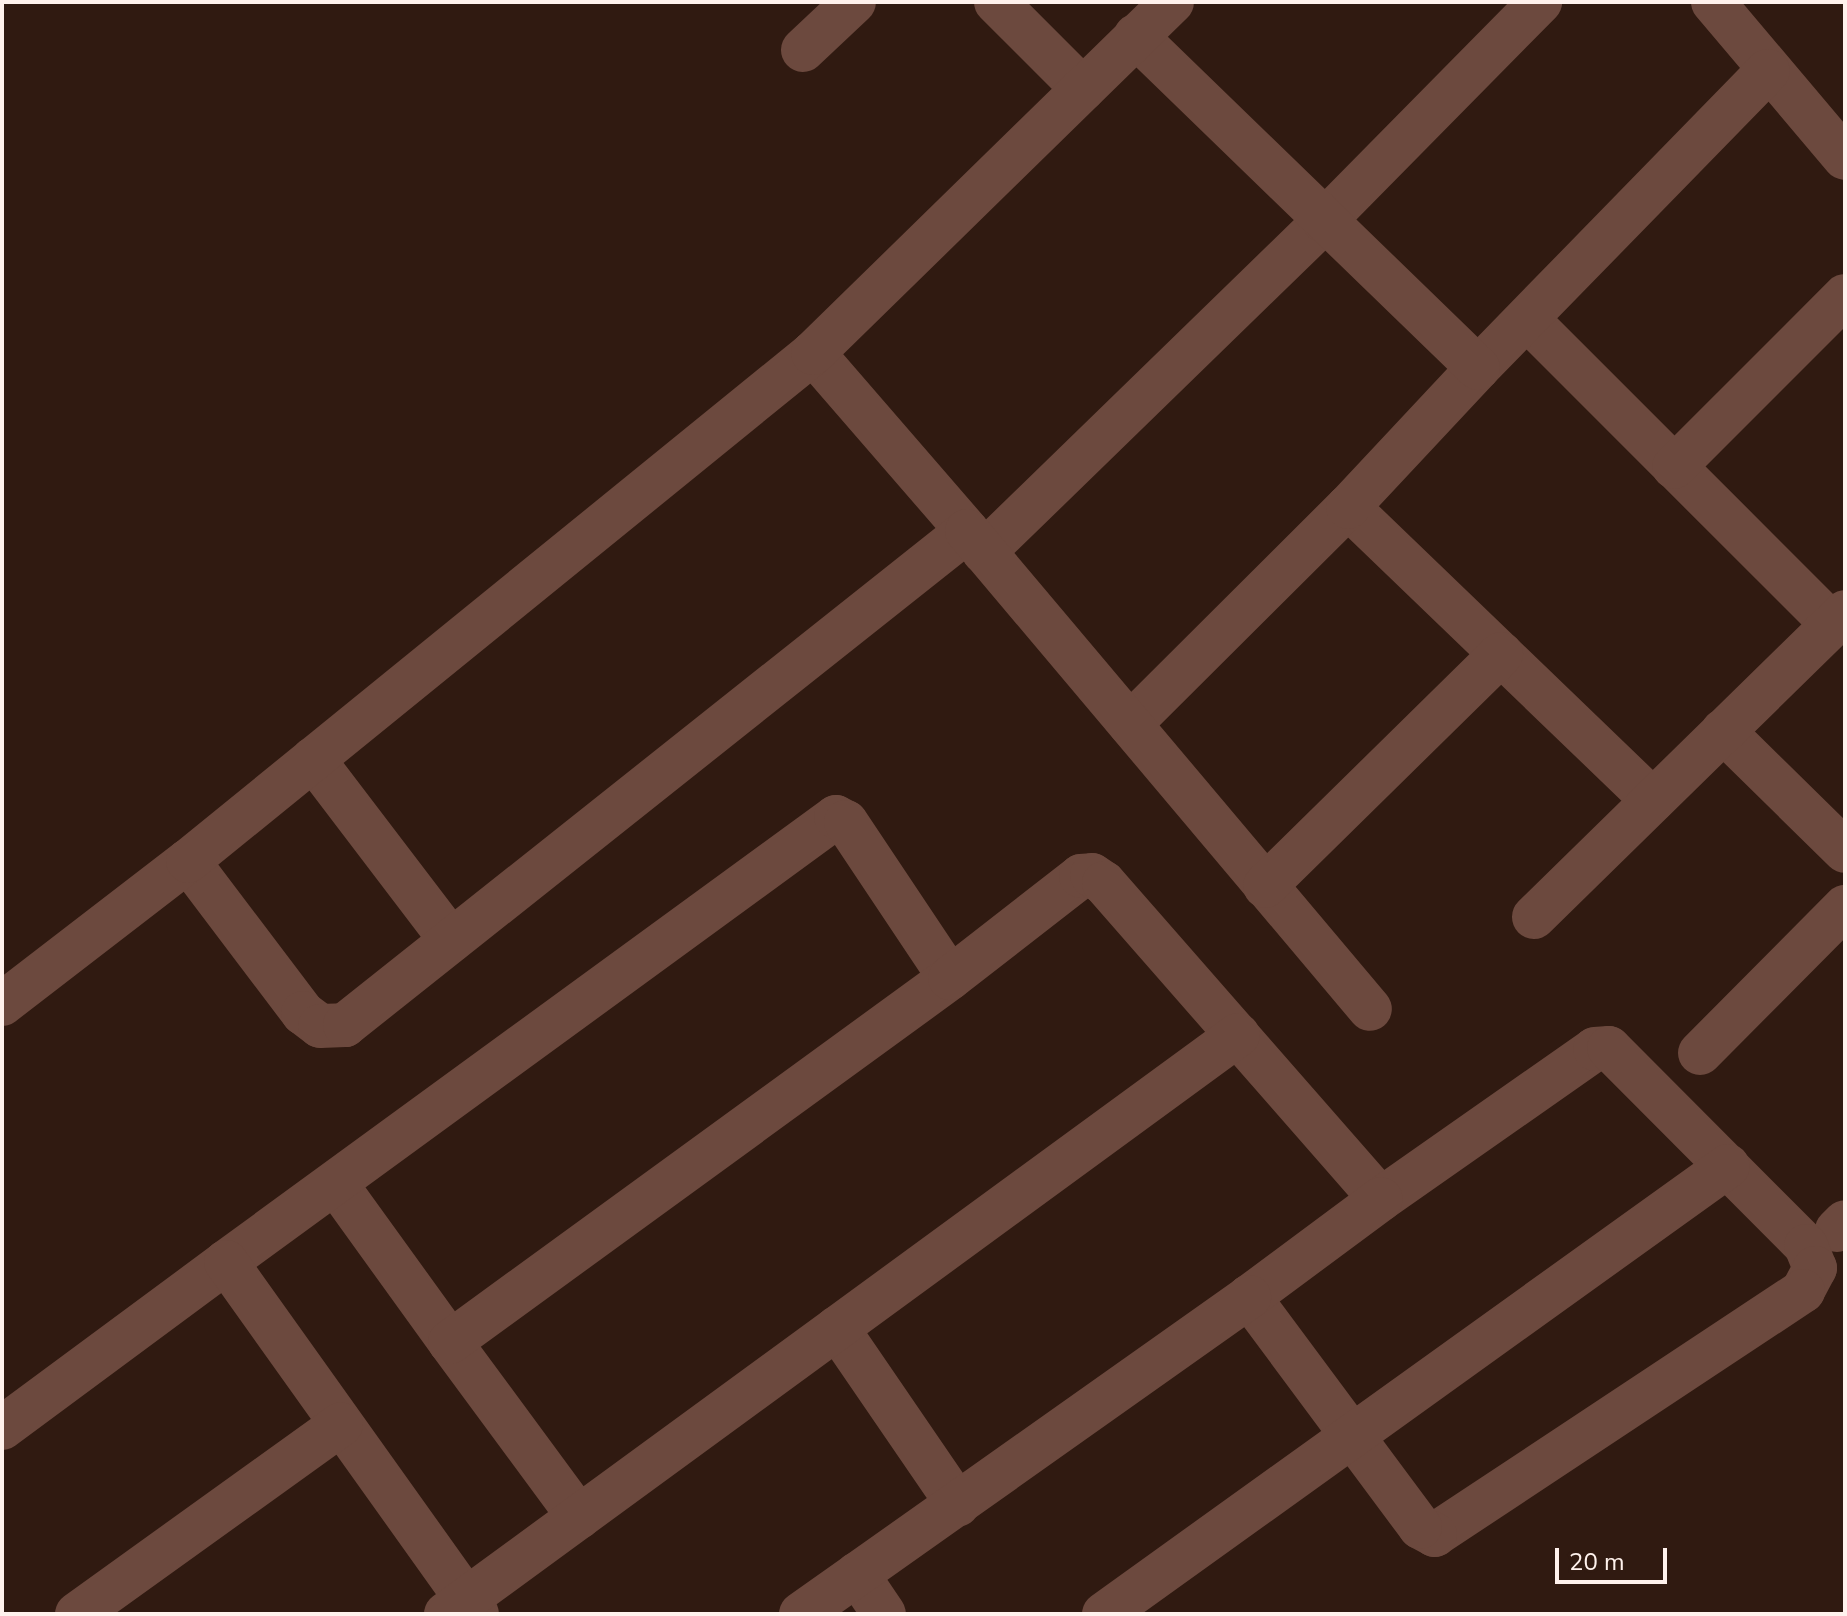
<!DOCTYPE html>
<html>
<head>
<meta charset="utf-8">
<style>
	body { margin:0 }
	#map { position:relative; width:1847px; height:1616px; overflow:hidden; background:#301a11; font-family:"Nunito Sans",sans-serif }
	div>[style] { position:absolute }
	.minor>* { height:44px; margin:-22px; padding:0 22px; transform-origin:22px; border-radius:22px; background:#6c493e }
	span { translate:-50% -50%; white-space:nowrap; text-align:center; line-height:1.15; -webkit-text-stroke:6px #301a11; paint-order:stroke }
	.frame { position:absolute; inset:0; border:4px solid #fff2ed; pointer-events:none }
	.scale { position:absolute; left:1555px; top:1548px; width:112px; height:36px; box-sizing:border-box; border:4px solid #fff2ed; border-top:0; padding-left:10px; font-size:24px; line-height:28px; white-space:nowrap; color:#fff2ed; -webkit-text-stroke:6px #301a11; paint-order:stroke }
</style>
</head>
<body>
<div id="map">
	<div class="minor">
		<i style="left:996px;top:2px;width:123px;rotate:45deg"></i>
		<i style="left:1713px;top:2px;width:204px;rotate:49.8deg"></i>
		<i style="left:803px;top:50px;width:70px;rotate:-43.3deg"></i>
		<i style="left:1527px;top:319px;width:431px;rotate:45deg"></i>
		<i style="left:813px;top:353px;width:235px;rotate:49.1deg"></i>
		<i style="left:1478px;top:368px;width:415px;rotate:-45.7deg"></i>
		<i style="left:1674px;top:467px;width:242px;rotate:-45deg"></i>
		<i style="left:1348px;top:507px;width:423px;rotate:43.9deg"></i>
		<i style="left:984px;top:552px;width:475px;rotate:-44.2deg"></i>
		<i style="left:1324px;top:221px;width:308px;rotate:-45.4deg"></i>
		<i style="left:1130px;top:724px;width:308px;rotate:-44.9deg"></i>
		<i style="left:1348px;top:507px;width:190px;rotate:-46.9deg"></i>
		<i style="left:1478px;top:368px;width:477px;rotate:-135.9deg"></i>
		<i style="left:1723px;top:731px;width:171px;rotate:44.5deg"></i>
		<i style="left:313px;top:759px;width:228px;rotate:52.7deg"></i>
		<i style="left:188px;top:861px;width:191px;rotate:52.9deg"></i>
		<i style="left:303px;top:1013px;width:21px;rotate:37deg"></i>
		<i style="left:320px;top:1026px;width:25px;rotate:-2deg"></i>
		<i style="left:345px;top:1025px;width:794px;rotate:-38.46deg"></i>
		<i style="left:967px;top:531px;width:625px;rotate:49.87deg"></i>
		<i style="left:1265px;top:886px;width:331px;rotate:-44.5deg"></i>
		<i style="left:1534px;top:917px;width:436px;rotate:-44.4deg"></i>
		<i style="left:2px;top:1004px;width:235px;rotate:-37.6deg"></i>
		<i style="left:188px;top:861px;width:805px;rotate:-39.1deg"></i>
		<i style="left:813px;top:353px;width:502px;rotate:-44.35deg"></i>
		<i style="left:1700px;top:1053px;width:206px;rotate:-45.2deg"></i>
		<i style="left:336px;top:1184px;width:195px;rotate:54.2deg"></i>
		<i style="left:1837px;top:1230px;width:11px;rotate:-45deg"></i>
		<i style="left:226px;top:1262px;width:755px;rotate:-36.11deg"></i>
		<i style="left:836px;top:817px;width:11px;rotate:27deg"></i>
		<i style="left:846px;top:822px;width:187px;rotate:56.3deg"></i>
		<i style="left:837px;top:1328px;width:214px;rotate:55.6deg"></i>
		<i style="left:2px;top:1428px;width:279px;rotate:-36.5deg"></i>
		<i style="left:226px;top:1262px;width:432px;rotate:54.5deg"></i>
		<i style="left:579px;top:1517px;width:217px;rotate:-126.4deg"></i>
		<i style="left:450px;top:1342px;width:618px;rotate:-36.05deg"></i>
		<i style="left:950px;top:978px;width:166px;rotate:-37.9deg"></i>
		<i style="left:1081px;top:876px;width:11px;rotate:-5deg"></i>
		<i style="left:1092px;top:875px;width:14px;rotate:34deg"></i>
		<i style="left:1104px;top:883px;width:420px;rotate:48.8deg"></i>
		<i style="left:1381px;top:1199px;width:261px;rotate:-35deg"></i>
		<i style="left:1595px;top:1049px;width:14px;rotate:-4deg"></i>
		<i style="left:1609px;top:1048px;width:279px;rotate:45.1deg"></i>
		<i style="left:1806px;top:1246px;width:24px;rotate:68deg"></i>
		<i style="left:1815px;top:1268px;width:26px;rotate:118deg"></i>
		<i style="left:1803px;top:1291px;width:442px;rotate:146.5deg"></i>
		<i style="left:1435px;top:1535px;width:17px;rotate:-152deg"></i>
		<i style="left:1420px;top:1527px;width:287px;rotate:-126.6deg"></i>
		<i style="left:1249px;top:1297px;width:164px;rotate:-36.6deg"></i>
		<i style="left:857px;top:1574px;width:48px;rotate:56deg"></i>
		<i style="left:77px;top:1614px;width:325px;rotate:-35.7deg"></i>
		<i style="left:446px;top:1614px;width:981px;rotate:-36.17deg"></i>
		<i style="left:801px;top:1614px;width:549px;rotate:-35.28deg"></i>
		<i style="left:1104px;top:1614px;width:768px;rotate:-35.68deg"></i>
	</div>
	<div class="frame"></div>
	<div class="scale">20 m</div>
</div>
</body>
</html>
